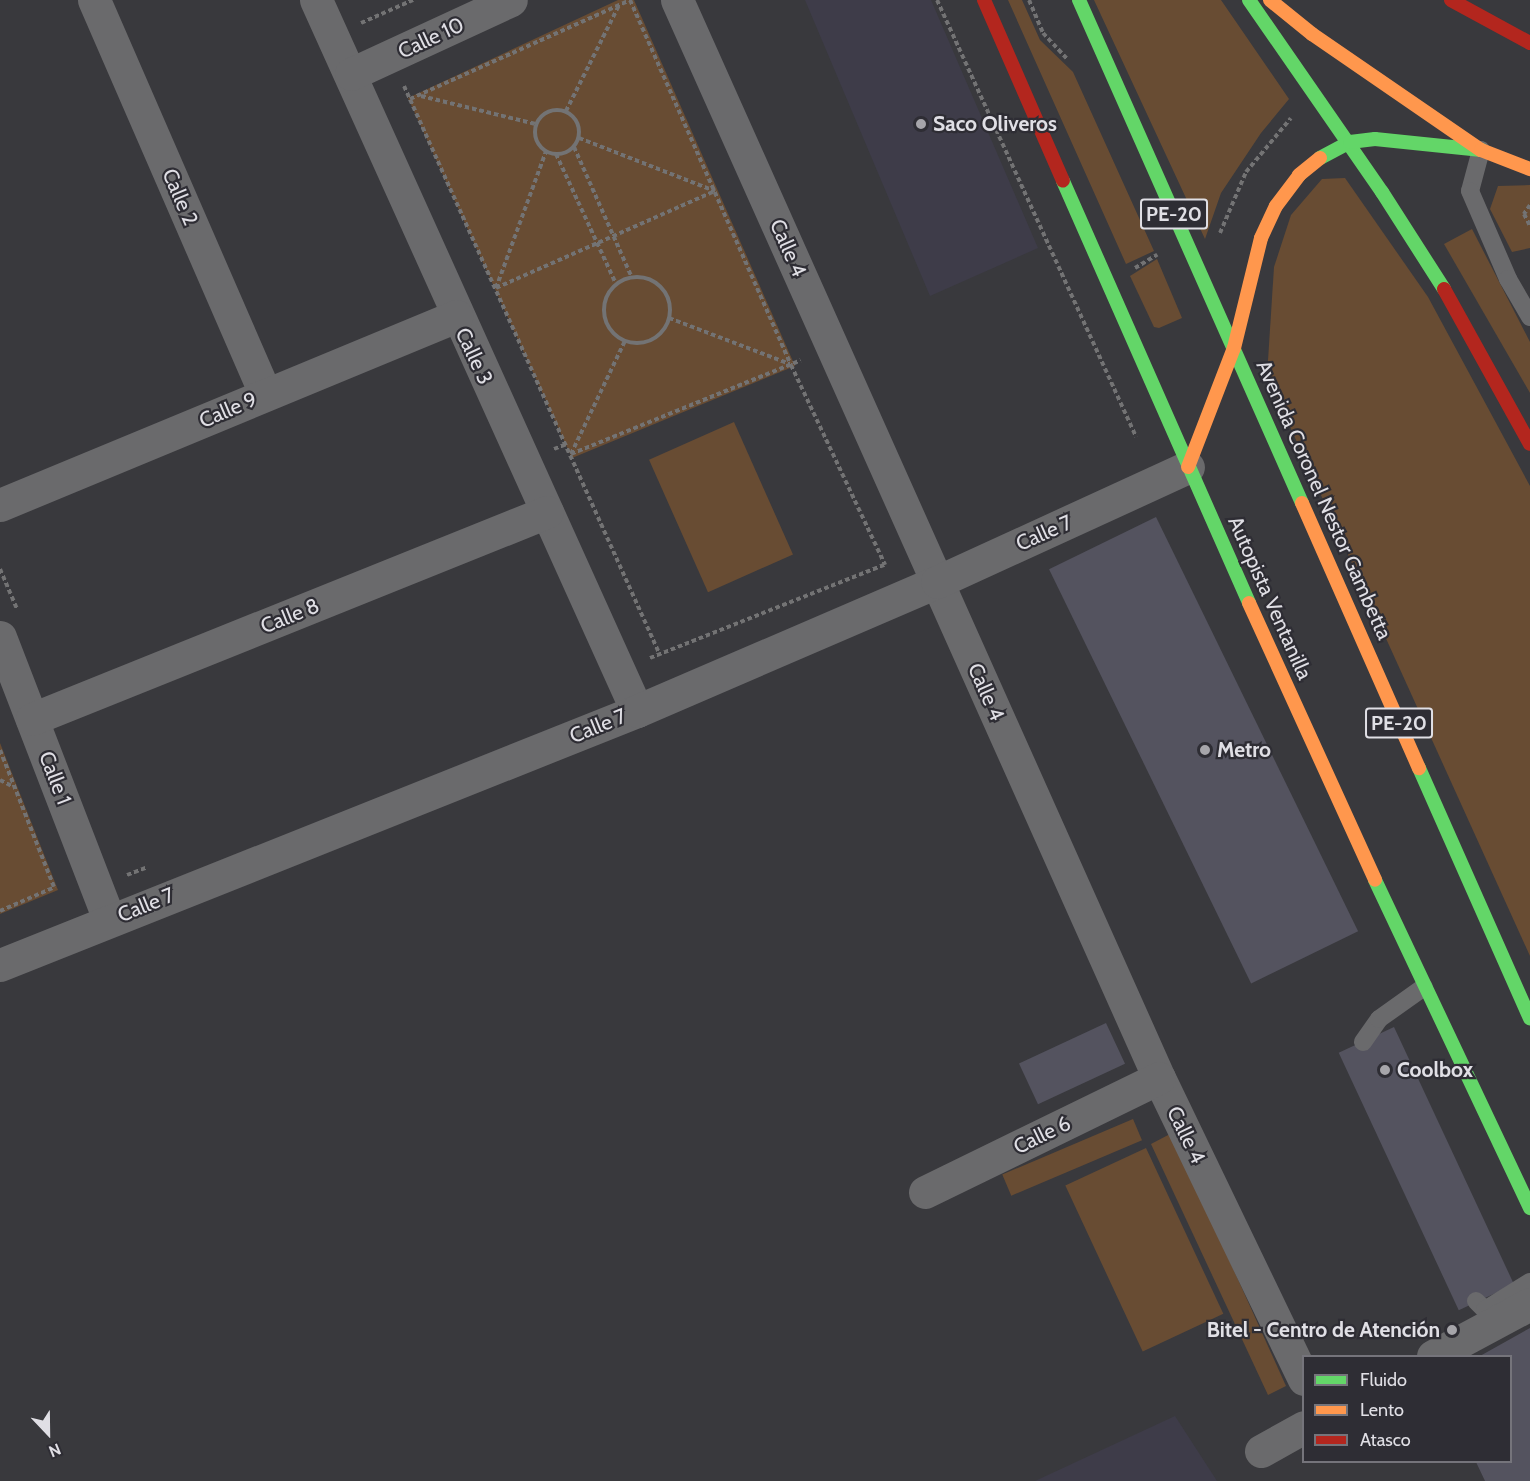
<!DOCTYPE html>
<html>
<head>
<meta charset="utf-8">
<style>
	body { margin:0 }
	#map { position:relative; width:1530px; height:1481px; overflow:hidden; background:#39393d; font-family:Cabin,sans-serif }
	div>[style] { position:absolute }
	.built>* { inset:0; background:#3e3c49 }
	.green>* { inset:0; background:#684c33; transform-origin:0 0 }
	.building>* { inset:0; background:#54535f; transform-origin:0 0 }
	.path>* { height:4px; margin-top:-2px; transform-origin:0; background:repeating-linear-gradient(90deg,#737374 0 4.5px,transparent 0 7.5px) }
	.path>.ring { margin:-2px; padding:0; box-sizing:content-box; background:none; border:4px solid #737374; border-radius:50% }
	.lane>* { height:18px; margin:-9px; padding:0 9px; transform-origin:9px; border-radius:9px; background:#6a6a6c }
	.street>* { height:33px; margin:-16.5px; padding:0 16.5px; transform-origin:16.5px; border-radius:16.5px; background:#6a6a6c }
	.fast>* { height:14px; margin:-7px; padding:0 7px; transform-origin:7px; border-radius:7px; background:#63d668 }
	.slow>* { height:14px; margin:-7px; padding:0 7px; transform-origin:7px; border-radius:7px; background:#ff974d }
	.jam>* { height:14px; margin:-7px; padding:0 7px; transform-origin:7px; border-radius:7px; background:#b3261e }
	.dots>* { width:16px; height:16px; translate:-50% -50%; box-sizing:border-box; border:3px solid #2e2d34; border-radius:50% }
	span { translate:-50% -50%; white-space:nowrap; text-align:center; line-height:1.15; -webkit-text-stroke:4.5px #2e2d34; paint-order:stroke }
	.shield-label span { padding:2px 4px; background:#2e2d34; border:2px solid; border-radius:4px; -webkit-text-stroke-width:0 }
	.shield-label { font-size:20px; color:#e0dfe5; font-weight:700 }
	.street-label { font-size:21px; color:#e0dfe5 }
	.poi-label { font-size:21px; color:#e0dfe5; font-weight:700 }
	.left { translate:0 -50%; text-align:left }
	.right { translate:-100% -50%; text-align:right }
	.legend { position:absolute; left:1302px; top:1355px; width:210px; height:108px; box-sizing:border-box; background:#2e2d34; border:2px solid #75747b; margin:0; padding:8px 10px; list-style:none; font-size:18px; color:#e0dfe5 }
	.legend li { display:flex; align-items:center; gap:12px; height:30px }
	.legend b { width:30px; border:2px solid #75747b }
	.north { position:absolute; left:18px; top:1403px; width:60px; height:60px; -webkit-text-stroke:4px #2e2d34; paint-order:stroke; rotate:158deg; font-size:16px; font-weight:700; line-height:24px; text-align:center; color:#e0dfe5 }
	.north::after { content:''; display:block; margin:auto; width:21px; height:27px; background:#e0dfe5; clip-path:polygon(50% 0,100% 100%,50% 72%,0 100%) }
</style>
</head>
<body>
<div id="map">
	<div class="built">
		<i style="clip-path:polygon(805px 0,931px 0,1038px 248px,930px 296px)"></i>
		<i style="clip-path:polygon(1175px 1416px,1217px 1481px,1035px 1481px)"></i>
	</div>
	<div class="green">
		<i style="clip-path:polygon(618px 0,634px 0,795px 366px,572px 458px,408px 98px)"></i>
		<i style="clip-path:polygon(1008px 0,1022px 0,1040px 40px,1073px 72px,1154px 251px,1126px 264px)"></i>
		<i style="clip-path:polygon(1094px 0,1221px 0,1289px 99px,1261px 133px,1221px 193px,1205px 239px)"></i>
		<i style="clip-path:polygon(1345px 178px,1428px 297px,1530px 486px,1530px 956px,1267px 376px,1274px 267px,1291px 215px,1322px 179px)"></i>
		<i style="clip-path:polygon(1530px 185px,1530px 248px,1512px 252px,1490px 209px,1498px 186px)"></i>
		<i style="clip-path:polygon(1472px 229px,1530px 342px,1530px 393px,1444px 244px)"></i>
		<i style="clip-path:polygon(1157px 259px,1182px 318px,1159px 328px,1154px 327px,1130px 276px)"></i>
		<i style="left:734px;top:422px;width:145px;height:93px;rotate:66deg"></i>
		<i style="clip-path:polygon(0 743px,58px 890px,0 914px)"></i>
		<i style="left:1133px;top:1119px;width:23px;height:142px;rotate:67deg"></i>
		<i style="clip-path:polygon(1172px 1133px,1286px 1386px,1268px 1395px,1151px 1144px)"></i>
		<i style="left:1146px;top:1148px;width:183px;height:89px;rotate:65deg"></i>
	</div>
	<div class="building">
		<i style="left:1156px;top:517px;width:461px;height:119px;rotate:64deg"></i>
		<i style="left:1106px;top:1023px;width:45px;height:96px;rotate:65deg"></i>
		<i style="left:1394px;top:1027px;width:284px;height:61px;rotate:65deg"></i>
		<i style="clip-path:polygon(1530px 1328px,1530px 1481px,1485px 1481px,1476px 1462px,1510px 1462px,1510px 1356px,1480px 1356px)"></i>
	</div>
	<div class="path">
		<i style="left:630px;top:0;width:399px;rotate:66.2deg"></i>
		<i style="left:791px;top:365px;width:221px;rotate:64.8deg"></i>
		<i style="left:937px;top:0;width:480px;rotate:65.5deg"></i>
		<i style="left:1029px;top:0;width:36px;rotate:67deg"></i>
		<i style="left:1043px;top:33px;width:35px;rotate:47deg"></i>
		<i style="left:361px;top:23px;width:57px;rotate:-23.9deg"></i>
		<i style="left:404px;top:86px;width:622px;rotate:65.78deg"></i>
		<i style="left:421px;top:96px;width:118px;rotate:13.7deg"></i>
		<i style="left:410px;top:99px;width:241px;rotate:-24.2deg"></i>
		<i class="ring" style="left:535px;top:110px;width:40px;height:40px"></i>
		<i style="left:566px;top:111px;width:119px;rotate:-63.4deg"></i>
		<i style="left:579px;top:138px;width:146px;rotate:21.3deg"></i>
		<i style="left:574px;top:147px;width:143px;rotate:66.1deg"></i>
		<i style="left:556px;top:154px;width:143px;rotate:65.2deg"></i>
		<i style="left:1530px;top:205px;width:11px;rotate:124deg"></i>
		<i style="left:1524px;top:214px;width:13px;rotate:63deg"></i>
		<i style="left:1220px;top:233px;width:66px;rotate:-66.9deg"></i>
		<i style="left:1246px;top:172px;width:70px;rotate:-50.2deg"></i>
		<i style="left:1135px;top:268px;width:26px;rotate:-31deg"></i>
		<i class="ring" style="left:604px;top:277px;width:62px;height:62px"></i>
		<i style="left:496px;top:288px;width:240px;rotate:-23.9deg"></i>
		<i style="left:496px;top:288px;width:146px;rotate:-69.9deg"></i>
		<i style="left:669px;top:318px;width:129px;rotate:20.8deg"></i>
		<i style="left:554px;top:449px;width:14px;rotate:-21deg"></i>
		<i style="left:571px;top:454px;width:248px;rotate:-22.2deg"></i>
		<i style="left:571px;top:454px;width:125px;rotate:-64.5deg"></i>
		<i style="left:0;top:569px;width:43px;rotate:67deg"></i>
		<i style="left:650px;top:658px;width:254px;rotate:-21.7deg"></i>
		<i style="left:0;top:750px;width:147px;rotate:68.5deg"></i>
		<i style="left:0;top:780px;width:16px;rotate:27deg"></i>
		<i style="left:127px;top:875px;width:22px;rotate:-21deg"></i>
		<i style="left:0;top:911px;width:60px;rotate:-23.6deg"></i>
	</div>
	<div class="lane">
		<i style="left:1481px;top:150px;width:42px;rotate:105deg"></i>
		<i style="left:1470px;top:191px;width:96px;rotate:66.6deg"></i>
		<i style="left:1508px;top:279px;width:44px;rotate:59.9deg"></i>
		<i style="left:1363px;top:1042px;width:28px;rotate:-55deg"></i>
		<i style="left:1379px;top:1019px;width:55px;rotate:-35.4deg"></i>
		<i style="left:1476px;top:1301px;width:13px;rotate:45deg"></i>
		<i style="left:1485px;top:1310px;width:53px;rotate:-31.9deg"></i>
	</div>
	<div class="street">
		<i style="left:94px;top:0;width:430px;rotate:66.5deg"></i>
		<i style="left:316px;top:0;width:780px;rotate:65.7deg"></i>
		<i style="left:677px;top:0;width:1181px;rotate:65.91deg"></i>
		<i style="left:1159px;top:1078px;width:334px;rotate:64.3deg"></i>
		<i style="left:351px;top:74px;width:176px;rotate:-24.8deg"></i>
		<i style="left:0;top:505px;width:494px;rotate:-22.5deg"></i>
		<i style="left:0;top:637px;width:302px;rotate:68.9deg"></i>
		<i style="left:32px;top:719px;width:555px;rotate:-21.9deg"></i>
		<i style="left:0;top:965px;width:686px;rotate:-21.74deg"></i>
		<i style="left:637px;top:711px;width:327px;rotate:-23.3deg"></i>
		<i style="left:937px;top:582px;width:276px;rotate:-24.6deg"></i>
		<i style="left:925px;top:1192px;width:260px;rotate:-26deg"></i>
		<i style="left:1433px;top:1356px;width:110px;rotate:-28.2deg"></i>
		<i style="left:1261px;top:1451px;width:49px;rotate:-29.2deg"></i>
	</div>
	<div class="fast">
		<i style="left:1079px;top:0;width:550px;rotate:66.09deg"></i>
		<i style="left:1249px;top:0;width:234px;rotate:55.3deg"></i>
		<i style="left:1382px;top:192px;width:115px;rotate:57.4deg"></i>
		<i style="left:1320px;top:158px;width:34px;rotate:-28deg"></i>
		<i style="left:1350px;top:142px;width:25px;rotate:-7deg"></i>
		<i style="left:1375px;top:139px;width:107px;rotate:5.9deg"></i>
		<i style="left:1063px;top:181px;width:461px;rotate:66.2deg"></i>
		<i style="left:1419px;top:768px;width:274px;rotate:66.1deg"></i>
		<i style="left:1375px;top:880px;width:363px;rotate:64.7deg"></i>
	</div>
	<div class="slow">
		<i style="left:1270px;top:0;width:54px;rotate:39deg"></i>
		<i style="left:1312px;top:34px;width:205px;rotate:34.5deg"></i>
		<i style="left:1481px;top:150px;width:53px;rotate:21.2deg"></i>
		<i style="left:1188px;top:467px;width:128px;rotate:-68.9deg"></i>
		<i style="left:1234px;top:348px;width:113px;rotate:-76.2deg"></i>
		<i style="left:1261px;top:238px;width:35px;rotate:-65deg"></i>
		<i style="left:1276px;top:206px;width:39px;rotate:-53deg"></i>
		<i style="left:1299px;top:175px;width:27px;rotate:-39deg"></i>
		<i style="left:1302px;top:503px;width:290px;rotate:66.2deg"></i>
		<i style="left:1249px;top:603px;width:304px;rotate:65.5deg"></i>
	</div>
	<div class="jam">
		<i style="left:984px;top:0;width:197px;rotate:66.4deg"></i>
		<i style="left:1451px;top:0;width:90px;rotate:28.6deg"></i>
		<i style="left:1444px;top:289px;width:177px;rotate:61deg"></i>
	</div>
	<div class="dots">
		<i style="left:921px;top:124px;background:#a6a5aa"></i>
		<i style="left:1205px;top:750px;background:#a6a5aa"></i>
		<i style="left:1385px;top:1070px;background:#a6a5aa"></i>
		<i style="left:1452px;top:1330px;background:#a6a5aa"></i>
	</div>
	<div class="shield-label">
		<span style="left:1174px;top:214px">PE-20</span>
		<span style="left:1399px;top:723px">PE-20</span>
	</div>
	<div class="street-label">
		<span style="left:431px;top:38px;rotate:-25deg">Calle 10</span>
		<span style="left:180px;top:197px;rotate:67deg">Calle 2</span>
		<span style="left:788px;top:248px;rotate:66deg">Calle 4</span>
		<span style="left:474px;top:356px;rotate:65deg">Calle 3</span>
		<span style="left:228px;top:410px;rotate:-23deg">Calle 9</span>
		<span style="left:1324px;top:500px;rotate:66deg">Avenida Coronel Nestor Gambetta</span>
		<span style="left:1044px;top:533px;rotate:-24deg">Calle 7</span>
		<span style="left:1270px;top:598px;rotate:66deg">Autopista Ventanilla</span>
		<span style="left:290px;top:616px;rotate:-22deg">Calle 8</span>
		<span style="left:986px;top:692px;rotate:66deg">Calle 4</span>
		<span style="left:598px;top:726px;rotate:-22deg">Calle 7</span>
		<span style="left:55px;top:778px;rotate:69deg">Calle 1</span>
		<span style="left:146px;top:905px;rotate:-22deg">Calle 7</span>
		<span style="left:1042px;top:1135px;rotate:-26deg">Calle 6</span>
		<span style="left:1186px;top:1135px;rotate:64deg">Calle 4</span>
	</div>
	<div class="poi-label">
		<span class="left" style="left:933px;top:124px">Saco Oliveros</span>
		<span class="left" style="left:1217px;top:750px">Metro</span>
		<span class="left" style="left:1397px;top:1070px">Coolbox</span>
		<span class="right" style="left:1440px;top:1330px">Bitel - Centro de Atención</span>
	</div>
	<ul class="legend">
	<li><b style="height:8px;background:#63d668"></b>Fluido</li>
	<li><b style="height:8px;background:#ff974d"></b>Lento</li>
	<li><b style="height:8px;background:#b3261e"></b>Atasco</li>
	</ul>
	<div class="north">N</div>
</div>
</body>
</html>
